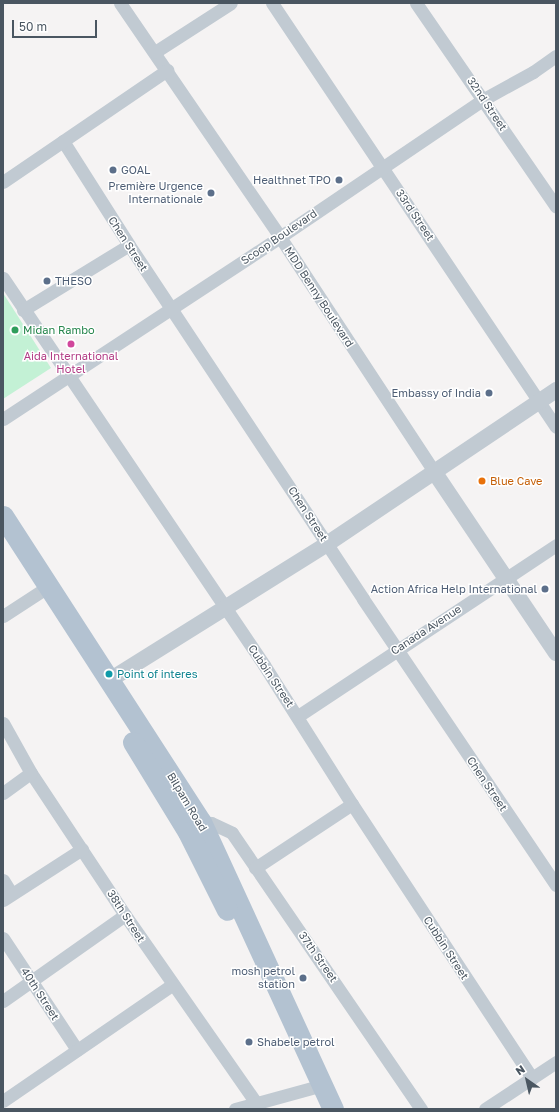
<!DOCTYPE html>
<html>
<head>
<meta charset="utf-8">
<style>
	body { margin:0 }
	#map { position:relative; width:559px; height:1112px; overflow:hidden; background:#f5f3f3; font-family:"Golos Text",sans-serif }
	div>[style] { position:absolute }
	.green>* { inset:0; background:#c3f1d5 }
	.minor>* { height:13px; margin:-6.5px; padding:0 6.5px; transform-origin:6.5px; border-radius:6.5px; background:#c1cad2 }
	.tertiary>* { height:16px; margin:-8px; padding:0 8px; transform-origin:8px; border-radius:8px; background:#c1cad2 }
	.primary>* { height:21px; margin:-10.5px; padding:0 10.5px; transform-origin:10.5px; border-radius:10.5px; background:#b3c2d1 }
	.dots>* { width:11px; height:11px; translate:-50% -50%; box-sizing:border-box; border:2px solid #fff; border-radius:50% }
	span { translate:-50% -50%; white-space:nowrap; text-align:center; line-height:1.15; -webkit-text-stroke:3px #fff; paint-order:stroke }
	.street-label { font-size:11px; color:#4a5661 }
	.service-label { font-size:11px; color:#4e5e75 }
	.left { translate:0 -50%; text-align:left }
	.right { translate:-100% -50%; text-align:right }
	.leisure-label { font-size:11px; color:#27864d }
	.hotel-label { font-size:11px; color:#b23c85 }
	.food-label { font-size:11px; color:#c56008 }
	.culture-label { font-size:11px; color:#0d838f }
	.frame { position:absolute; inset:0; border:4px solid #4a5661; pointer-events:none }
	.north { position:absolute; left:507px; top:1060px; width:40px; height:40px; -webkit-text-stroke:3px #fff; paint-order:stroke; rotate:326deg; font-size:11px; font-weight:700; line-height:16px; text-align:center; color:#4a5661 }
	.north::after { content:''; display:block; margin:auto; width:14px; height:18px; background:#4a5661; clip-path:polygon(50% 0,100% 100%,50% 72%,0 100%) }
	.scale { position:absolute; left:12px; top:20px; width:85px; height:18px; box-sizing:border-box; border:2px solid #4a5661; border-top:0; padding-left:5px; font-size:12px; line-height:14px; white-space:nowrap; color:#4a5661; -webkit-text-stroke:3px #fff; paint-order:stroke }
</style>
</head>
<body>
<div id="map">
	<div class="green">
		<i style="clip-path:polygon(3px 293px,51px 368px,3px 399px)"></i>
	</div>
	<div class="minor">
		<i style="left:120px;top:3px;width:283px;rotate:55.6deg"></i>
		<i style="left:280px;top:237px;width:282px;rotate:56.7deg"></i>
		<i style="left:272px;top:3px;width:510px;rotate:56.19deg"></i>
		<i style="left:416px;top:3px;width:247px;rotate:55.5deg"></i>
		<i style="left:155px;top:52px;width:90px;rotate:-32.8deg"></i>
		<i style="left:63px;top:141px;width:123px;rotate:57.6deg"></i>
		<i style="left:129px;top:245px;width:424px;rotate:56.5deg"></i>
		<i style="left:363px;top:599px;width:345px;rotate:56deg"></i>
		<i style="left:3px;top:182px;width:199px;rotate:-34.3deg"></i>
		<i style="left:3px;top:278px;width:467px;rotate:56deg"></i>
		<i style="left:264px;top:665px;width:165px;rotate:57.7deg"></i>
		<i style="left:352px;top:804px;width:328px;rotate:56.7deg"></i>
		<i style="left:23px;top:310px;width:124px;rotate:-31.5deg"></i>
		<i style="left:3px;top:419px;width:331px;rotate:-33.3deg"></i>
		<i style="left:280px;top:237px;width:246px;rotate:-34.1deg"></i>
		<i style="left:484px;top:99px;width:56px;rotate:-28.9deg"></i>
		<i style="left:533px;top:72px;width:28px;rotate:-35deg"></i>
		<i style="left:3px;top:616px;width:55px;rotate:-33.1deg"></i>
		<i style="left:298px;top:716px;width:310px;rotate:-33.5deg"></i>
		<i style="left:3px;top:723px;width:57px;rotate:60.8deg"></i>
		<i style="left:31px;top:773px;width:170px;rotate:56.5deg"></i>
		<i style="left:125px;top:915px;width:231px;rotate:55.1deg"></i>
		<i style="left:3px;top:793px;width:34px;rotate:-36deg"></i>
		<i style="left:201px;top:822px;width:10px;rotate:6deg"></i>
		<i style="left:211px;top:823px;width:23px;rotate:25deg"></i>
		<i style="left:232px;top:833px;width:335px;rotate:55.6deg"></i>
		<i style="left:255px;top:868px;width:116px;rotate:-33.4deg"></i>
		<i style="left:3px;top:880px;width:15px;rotate:58deg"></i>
		<i style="left:3px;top:900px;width:94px;rotate:-32.8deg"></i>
		<i style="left:3px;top:938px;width:134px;rotate:56.5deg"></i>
		<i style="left:3px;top:1001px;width:149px;rotate:-35.2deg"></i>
		<i style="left:3px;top:1101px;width:205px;rotate:-34.5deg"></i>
		<i style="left:235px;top:1109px;width:91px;rotate:-15.3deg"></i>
		<i style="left:485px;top:1109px;width:85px;rotate:-33.5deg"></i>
	</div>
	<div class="tertiary">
		<i style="left:435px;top:473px;width:217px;rotate:56.1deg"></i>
		<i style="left:108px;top:681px;width:258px;rotate:-32deg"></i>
		<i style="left:327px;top:544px;width:276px;rotate:-33.9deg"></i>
	</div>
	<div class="primary">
		<i style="left:3px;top:516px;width:364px;rotate:57.1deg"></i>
		<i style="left:201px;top:822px;width:316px;rotate:65.3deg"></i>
		<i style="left:133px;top:742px;width:105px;rotate:58.6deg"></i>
		<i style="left:188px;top:832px;width:87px;rotate:63.4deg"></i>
	</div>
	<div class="dots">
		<i style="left:113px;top:170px;background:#5c6f8a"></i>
		<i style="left:339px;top:180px;background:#5c6f8a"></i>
		<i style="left:211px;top:193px;background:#5c6f8a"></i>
		<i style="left:47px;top:281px;background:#5c6f8a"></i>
		<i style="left:15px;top:330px;background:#2e9e5b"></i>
		<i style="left:71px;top:344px;background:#d1479c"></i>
		<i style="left:489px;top:393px;background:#5c6f8a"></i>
		<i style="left:482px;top:481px;background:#e8710a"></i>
		<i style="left:545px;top:589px;background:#5c6f8a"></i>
		<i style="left:109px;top:674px;background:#0f9aa8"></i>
		<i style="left:303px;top:978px;background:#5c6f8a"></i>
		<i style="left:249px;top:1042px;background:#5c6f8a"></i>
	</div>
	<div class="street-label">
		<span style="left:487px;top:104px;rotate:56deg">32nd Street</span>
		<span style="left:415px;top:215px;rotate:56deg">33rd Street</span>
		<span style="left:279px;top:237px;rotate:-34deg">Scoop Boulevard</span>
		<span style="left:128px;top:244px;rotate:57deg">Chen Street</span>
		<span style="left:319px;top:297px;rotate:57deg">MDD Benny Boulevard</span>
		<span style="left:308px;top:514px;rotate:57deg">Chen Street</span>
		<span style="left:426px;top:630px;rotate:-33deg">Canada Avenue</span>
		<span style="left:271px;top:676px;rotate:56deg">Cubbin Street</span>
		<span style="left:487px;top:784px;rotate:56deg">Chen Street</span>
		<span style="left:187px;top:802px;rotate:59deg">Bilpam Road</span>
		<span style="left:126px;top:916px;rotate:57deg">38th Street</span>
		<span style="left:446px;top:948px;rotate:57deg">Cubbin Street</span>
		<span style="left:318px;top:957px;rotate:55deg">37th Street</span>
		<span style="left:40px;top:994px;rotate:57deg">40th Street</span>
	</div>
	<div class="service-label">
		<span class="left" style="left:121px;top:170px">GOAL</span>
		<span class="right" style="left:331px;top:180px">Healthnet TPO</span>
		<span class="right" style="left:203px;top:193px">Première Urgence<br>Internationale</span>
		<span class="left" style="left:55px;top:281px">THESO</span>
		<span class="right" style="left:481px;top:393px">Embassy of India</span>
		<span class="right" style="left:537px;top:589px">Action Africa Help International</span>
		<span class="right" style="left:295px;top:978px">mosh petrol<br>station</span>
		<span class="left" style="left:257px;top:1042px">Shabele petrol</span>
	</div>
	<div class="leisure-label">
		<span class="left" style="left:23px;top:330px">Midan Rambo</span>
	</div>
	<div class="hotel-label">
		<span style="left:71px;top:363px">Aida International<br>Hotel</span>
	</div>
	<div class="food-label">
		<span class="left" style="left:490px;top:481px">Blue Cave</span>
	</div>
	<div class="culture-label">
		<span class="left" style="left:117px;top:674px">Point of interes</span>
	</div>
	<div class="frame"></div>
	<div class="north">N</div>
	<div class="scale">50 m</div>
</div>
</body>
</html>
